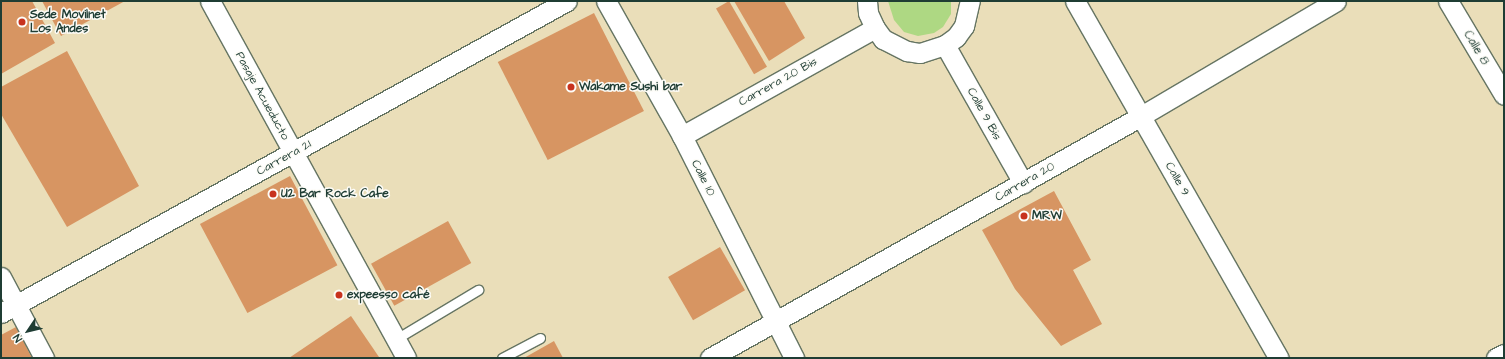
<!DOCTYPE html>
<html>
<head>
<meta charset="utf-8">
<style>
	body { margin:0 }
	#map { position:relative; width:1505px; height:359px; overflow:hidden; background:#eadeb9; font-family:"Architects Daughter",sans-serif }
	div>[style] { position:absolute }
	.green>* { inset:0; background:#aed883 }
	.building>* { inset:0; background:#d79562; transform-origin:0 0 }
	.roads { filter:drop-shadow(1px 0 #667563) drop-shadow(-1px 0 #667563) drop-shadow(0 1px #667563) drop-shadow(0 -1px #667563) }
	.lane>* { height:9px; margin:-4.5px; padding:0 4.5px; transform-origin:4.5px; border-radius:4.5px; background:#fff }
	.street>* { height:19px; margin:-9.5px; padding:0 9.5px; transform-origin:9.5px; border-radius:9.5px; background:#fff }
	.dots>* { width:11px; height:11px; translate:-50% -50%; box-sizing:border-box; border:2px solid #fdfcf7; border-radius:50% }
	span { translate:-50% -50%; white-space:nowrap; text-align:center; line-height:1.15; -webkit-text-stroke:3px #fdfcf7; paint-order:stroke }
	.poi-label { font-size:12px; color:#1f3d34; font-weight:700 }
	.left { translate:0 -50%; text-align:left }
	.street-label { font-size:12px; color:#1f3d34 }
	.frame { position:absolute; inset:0; border:2px solid #1f3d34; pointer-events:none }
	.north { position:absolute; left:8px; top:311px; width:40px; height:40px; -webkit-text-stroke:3px #fdfcf7; paint-order:stroke; rotate:235deg; font-size:11px; font-weight:700; line-height:16px; text-align:center; color:#1f3d34 }
	.north::after { content:''; display:block; margin:auto; width:14px; height:18px; background:#1f3d34; clip-path:polygon(50% 0,100% 100%,50% 72%,0 100%) }
</style>
</head>
<body>
<div id="map">
	<div class="green">
		<i style="clip-path:polygon(888px 1px,951px 1px,951px 14px,943px 27px,934px 33px,918px 36px,904px 32px,894px 20px)"></i>
	</div>
	<div class="building">
		<i style="clip-path:polygon(1px 1px,32px 1px,55px 43px,1px 74px)"></i>
		<i style="clip-path:polygon(42px 1px,125px 1px,61px 36px)"></i>
		<i style="left:729px;top:1px;width:76px;height:15px;rotate:60deg"></i>
		<i style="clip-path:polygon(734px 1px,784px 1px,805px 38px,769px 61px)"></i>
		<i style="left:594px;top:13px;width:110px;height:108px;rotate:63deg"></i>
		<i style="clip-path:polygon(67px 51px,139px 186px,67px 227px,1px 114px,1px 87px)"></i>
		<i style="left:290px;top:176px;width:101px;height:102px;rotate:62deg"></i>
		<i style="clip-path:polygon(1054px 191px,1091px 260px,1073px 270px,1102px 324px,1061px 346px,1015px 289px,982px 230px)"></i>
		<i style="left:448px;top:221px;width:48px;height:88px;rotate:61deg"></i>
		<i style="left:720px;top:247px;width:50px;height:60px;rotate:60deg"></i>
		<i style="clip-path:polygon(351px 316px,379px 357px,289px 358px)"></i>
		<i style="clip-path:polygon(16px 327px,32px 358px,1px 358px,1px 335px)"></i>
		<i style="clip-path:polygon(554px 341px,563px 358px,524px 358px)"></i>
	</div>
	<div class="roads">
		<div class="lane">
			<i style="left:396px;top:339px;width:96px;rotate:-30.9deg"></i>
			<i style="left:502px;top:358px;width:43px;rotate:-27.8deg"></i>
		</div>
		<div class="street">
			<i style="left:210px;top:1px;width:407px;rotate:61.2deg"></i>
			<i style="left:606px;top:1px;width:155px;rotate:60.6deg"></i>
			<i style="left:682px;top:136px;width:249px;rotate:63.2deg"></i>
			<i style="left:867px;top:1px;width:12px;rotate:85deg"></i>
			<i style="left:868px;top:13px;width:17px;rotate:65deg"></i>
			<i style="left:875px;top:28px;width:14px;rotate:54deg"></i>
			<i style="left:883px;top:39px;width:27px;rotate:27deg"></i>
			<i style="left:907px;top:51px;width:13px;rotate:9deg"></i>
			<i style="left:920px;top:53px;width:26px;rotate:-18deg"></i>
			<i style="left:945px;top:45px;width:14px;rotate:-36deg"></i>
			<i style="left:956px;top:37px;width:14px;rotate:-54deg"></i>
			<i style="left:964px;top:26px;width:26px;rotate:-77deg"></i>
			<i style="left:1075px;top:1px;width:411px;rotate:60.3deg"></i>
			<i style="left:1448px;top:1px;width:109px;rotate:59.2deg"></i>
			<i style="left:945px;top:45px;width:159px;rotate:60.5deg"></i>
			<i style="left:682px;top:136px;width:221px;rotate:-29.2deg"></i>
			<i style="left:1px;top:277px;width:92px;rotate:62deg"></i>
			<i style="left:1px;top:313px;width:646px;rotate:-28.87deg"></i>
			<i style="left:710px;top:358px;width:494px;rotate:-29.3deg"></i>
			<i style="left:1141px;top:116px;width:226px;rotate:-30.5deg"></i>
			<i style="left:1496px;top:358px;width:9px;rotate:-27deg"></i>
		</div>
	</div>
	<div class="dots">
		<i style="left:22px;top:22px;background:#c8321e"></i>
		<i style="left:571px;top:87px;background:#c8321e"></i>
		<i style="left:273px;top:194px;background:#c8321e"></i>
		<i style="left:1024px;top:216px;background:#c8321e"></i>
		<i style="left:339px;top:295px;background:#c8321e"></i>
	</div>
	<div class="poi-label">
		<span class="left" style="left:30px;top:22px">Sede Movilnet<br>Los Andes</span>
		<span class="left" style="left:579px;top:87px">Wakame Sushi bar</span>
		<span class="left" style="left:281px;top:194px">U2 Bar Rock Cafe</span>
		<span class="left" style="left:1032px;top:216px">MRW</span>
		<span class="left" style="left:347px;top:295px">expeesso café</span>
	</div>
	<div class="street-label">
		<span style="left:1476px;top:48px;rotate:59deg">Calle 8</span>
		<span style="left:778px;top:82px;rotate:-29deg">Carrera 20 Bis</span>
		<span style="left:262px;top:96px;rotate:61deg">Pasaje Acueducto</span>
		<span style="left:984px;top:114px;rotate:61deg">Calle 9 Bis</span>
		<span style="left:284px;top:158px;rotate:-29deg">Carrera 21</span>
		<span style="left:703px;top:178px;rotate:63deg">Calle 10</span>
		<span style="left:1177px;top:179px;rotate:60deg">Calle 9</span>
		<span style="left:1025px;top:182px;rotate:-30deg">Carrera 20</span>
	</div>
	<div class="frame"></div>
	<div class="north">N</div>
</div>
</body>
</html>
